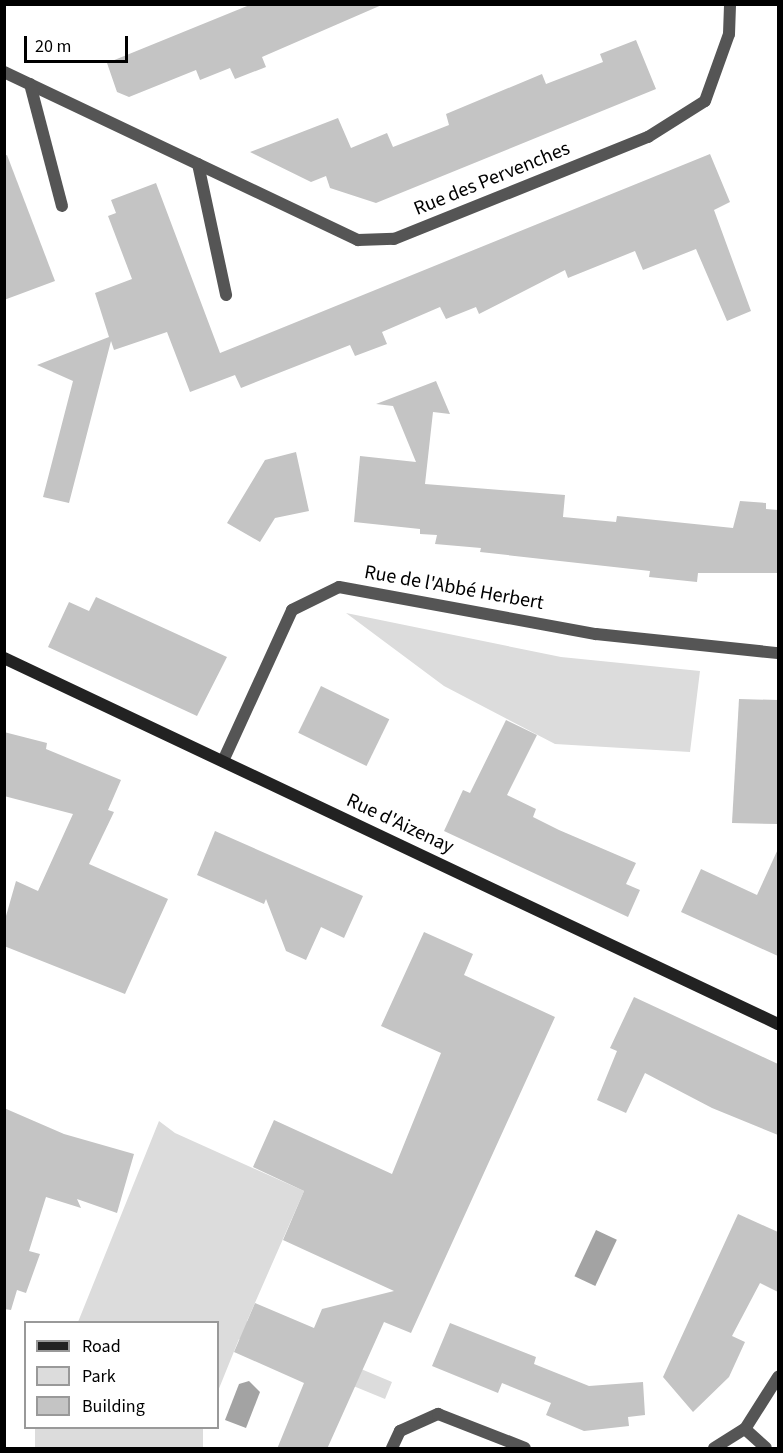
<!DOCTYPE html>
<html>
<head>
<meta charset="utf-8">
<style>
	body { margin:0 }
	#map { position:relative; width:783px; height:1453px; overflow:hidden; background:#fff; font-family:"Source Sans 3",sans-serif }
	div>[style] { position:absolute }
	.green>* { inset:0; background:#dcdcdc; transform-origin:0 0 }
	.water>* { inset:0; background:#a3a3a3; transform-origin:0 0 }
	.building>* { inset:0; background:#c4c4c4; transform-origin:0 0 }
	.minor>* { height:12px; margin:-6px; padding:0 6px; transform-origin:6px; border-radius:6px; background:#555 }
	.secondary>* { height:12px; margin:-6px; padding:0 6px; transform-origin:6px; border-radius:6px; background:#222 }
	span { translate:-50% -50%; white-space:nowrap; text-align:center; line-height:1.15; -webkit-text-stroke:6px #fff; paint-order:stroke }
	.street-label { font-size:20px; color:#000 }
	.frame { position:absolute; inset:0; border:6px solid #000; pointer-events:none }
	.legend { position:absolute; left:24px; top:1321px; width:195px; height:108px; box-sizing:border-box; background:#fff; border:2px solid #999; margin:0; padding:8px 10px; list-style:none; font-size:18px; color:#000 }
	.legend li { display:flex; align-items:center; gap:12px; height:30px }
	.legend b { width:30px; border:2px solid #999 }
	.scale { position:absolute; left:24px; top:36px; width:104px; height:27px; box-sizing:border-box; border:3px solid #000; border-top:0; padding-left:8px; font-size:18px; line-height:21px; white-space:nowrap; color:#000; -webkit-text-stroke:4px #fff; paint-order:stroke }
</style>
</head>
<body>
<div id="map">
	<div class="green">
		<i style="clip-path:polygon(346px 613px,561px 657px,700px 671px,690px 752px,555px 744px,444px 686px)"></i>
		<i style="clip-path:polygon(159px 1121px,175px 1133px,304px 1191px,247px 1321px,392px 1382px,385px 1399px,239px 1339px,218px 1391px,218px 1322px,78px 1322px)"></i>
		<i style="left:35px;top:1428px;width:168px;height:22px"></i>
	</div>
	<div class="water">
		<i style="left:596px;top:1230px;width:23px;height:51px;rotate:25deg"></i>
		<i style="clip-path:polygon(249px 1381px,260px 1392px,246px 1428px,225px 1420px,239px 1384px)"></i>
	</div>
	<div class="building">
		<i style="clip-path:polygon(252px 4px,384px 4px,262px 57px,266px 67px,235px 79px,230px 68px,200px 80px,196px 70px,129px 97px,117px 92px,107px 63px)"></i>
		<i style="clip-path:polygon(636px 40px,656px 89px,376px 203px,330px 188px,326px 176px,311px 182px,250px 152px,338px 118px,351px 148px,387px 133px,393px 147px,449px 125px,446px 114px,542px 74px,546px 84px,603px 62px,600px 54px)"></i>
		<i style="clip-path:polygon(710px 154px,730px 202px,714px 210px,751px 311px,727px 321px,696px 249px,643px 270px,635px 251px,568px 278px,565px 270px,479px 314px,476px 307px,446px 319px,440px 307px,382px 332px,387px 344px,355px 356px,350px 345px,241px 388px,235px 375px,190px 392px,167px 332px,114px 350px,111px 341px,69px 503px,43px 497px,73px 381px,37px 365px,109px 337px,95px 293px,132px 279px,108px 216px,116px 213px,111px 200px,156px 183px,220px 353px)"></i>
		<i style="clip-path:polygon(7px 155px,55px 281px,4px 300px,4px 156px)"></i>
		<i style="clip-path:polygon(436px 381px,450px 414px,433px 412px,425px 484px,565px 495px,563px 517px,616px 522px,617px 516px,733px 528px,740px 501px,766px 503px,766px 509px,778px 510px,778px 573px,698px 573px,697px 582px,649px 577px,650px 571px,480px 552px,481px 548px,435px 544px,437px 535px,420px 534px,420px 529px,354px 522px,360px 456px,416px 462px,393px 406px,376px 404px)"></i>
		<i style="clip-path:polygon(296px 452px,309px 511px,275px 518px,260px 542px,227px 523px,265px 460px)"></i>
		<i style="clip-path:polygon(96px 597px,227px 657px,197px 716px,48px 647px,69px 602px,89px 611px)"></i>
		<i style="left:321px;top:686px;width:76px;height:52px;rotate:26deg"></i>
		<i style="clip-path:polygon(739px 699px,778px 700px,778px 824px,732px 823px)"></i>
		<i style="clip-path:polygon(506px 720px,537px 735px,507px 795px,536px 809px,533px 817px,559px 830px,636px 863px,626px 884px,640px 890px,628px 917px,444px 831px,463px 790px,470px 793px)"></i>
		<i style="clip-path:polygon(4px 732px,47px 743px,46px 749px,121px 780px,108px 810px,114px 812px,89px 864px,168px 899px,125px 994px,4px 946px,4px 923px,16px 881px,38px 891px,73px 814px,4px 796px)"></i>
		<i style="clip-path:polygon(215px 831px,363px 896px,344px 938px,321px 927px,306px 960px,286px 951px,266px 899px,264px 904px,197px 875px)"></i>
		<i style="clip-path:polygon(778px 849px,778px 956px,681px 912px,701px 869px,757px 895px)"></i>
		<i style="clip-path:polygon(424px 932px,473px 954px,464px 975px,555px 1017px,411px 1333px,384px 1322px,327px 1449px,277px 1449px,304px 1383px,234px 1352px,255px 1303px,314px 1328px,322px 1309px,394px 1291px,283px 1240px,304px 1191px,253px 1167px,274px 1120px,392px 1174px,441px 1053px,381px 1026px)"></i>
		<i style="clip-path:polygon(634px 997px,778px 1064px,778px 1135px,712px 1108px,645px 1073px,626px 1113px,597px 1100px,617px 1051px,610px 1048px)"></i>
		<i style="clip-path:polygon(4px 1108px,64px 1134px,134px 1154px,117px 1213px,77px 1199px,81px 1208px,46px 1197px,29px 1251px,40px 1254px,26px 1293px,17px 1290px,11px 1310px,4px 1309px)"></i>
		<i style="clip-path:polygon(738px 1214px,778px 1232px,778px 1292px,760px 1283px,732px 1336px,745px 1342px,729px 1377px,693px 1412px,663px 1377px)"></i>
		<i style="clip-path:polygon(450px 1323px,536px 1357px,534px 1364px,589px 1386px,643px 1382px,645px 1415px,628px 1417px,629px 1426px,584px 1431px,546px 1415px,551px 1403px,502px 1383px,498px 1393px,432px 1366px)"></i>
	</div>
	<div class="minor">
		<i style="left:4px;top:72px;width:392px;rotate:25.4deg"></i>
		<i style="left:358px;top:240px;width:36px;rotate:-2deg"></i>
		<i style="left:394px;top:239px;width:274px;rotate:-21.9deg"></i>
		<i style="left:648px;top:137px;width:67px;rotate:-32.3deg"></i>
		<i style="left:705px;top:101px;width:71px;rotate:-70.3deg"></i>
		<i style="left:729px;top:34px;width:30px;rotate:-88deg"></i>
		<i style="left:30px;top:84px;width:126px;rotate:75.3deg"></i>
		<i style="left:198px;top:164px;width:134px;rotate:77.9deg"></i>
		<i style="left:223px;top:761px;width:166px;rotate:-65.4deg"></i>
		<i style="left:292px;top:610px;width:52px;rotate:-26.1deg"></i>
		<i style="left:339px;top:587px;width:261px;rotate:10.4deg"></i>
		<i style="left:596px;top:634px;width:183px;rotate:6deg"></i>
		<i style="left:745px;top:1429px;width:28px;rotate:42deg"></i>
		<i style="left:392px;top:1448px;width:19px;rotate:-65deg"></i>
		<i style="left:400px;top:1431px;width:42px;rotate:-24.1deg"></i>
		<i style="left:438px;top:1414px;width:93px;rotate:21.3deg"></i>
		<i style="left:714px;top:1448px;width:36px;rotate:-32deg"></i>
		<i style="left:745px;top:1429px;width:62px;rotate:-57.6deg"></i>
	</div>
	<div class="secondary">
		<i style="left:4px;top:658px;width:856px;rotate:25.31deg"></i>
	</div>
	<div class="street-label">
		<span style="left:492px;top:179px;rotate:-22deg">Rue des Pervenches</span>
		<span style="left:454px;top:588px;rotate:10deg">Rue de l'Abbé Herbert</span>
		<span style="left:400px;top:824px;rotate:25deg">Rue d'Aizenay</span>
	</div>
	<div class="frame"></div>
	<ul class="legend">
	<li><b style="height:8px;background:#222"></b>Road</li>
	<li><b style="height:16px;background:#dcdcdc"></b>Park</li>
	<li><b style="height:16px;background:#c4c4c4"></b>Building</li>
	</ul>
	<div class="scale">20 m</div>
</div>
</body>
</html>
